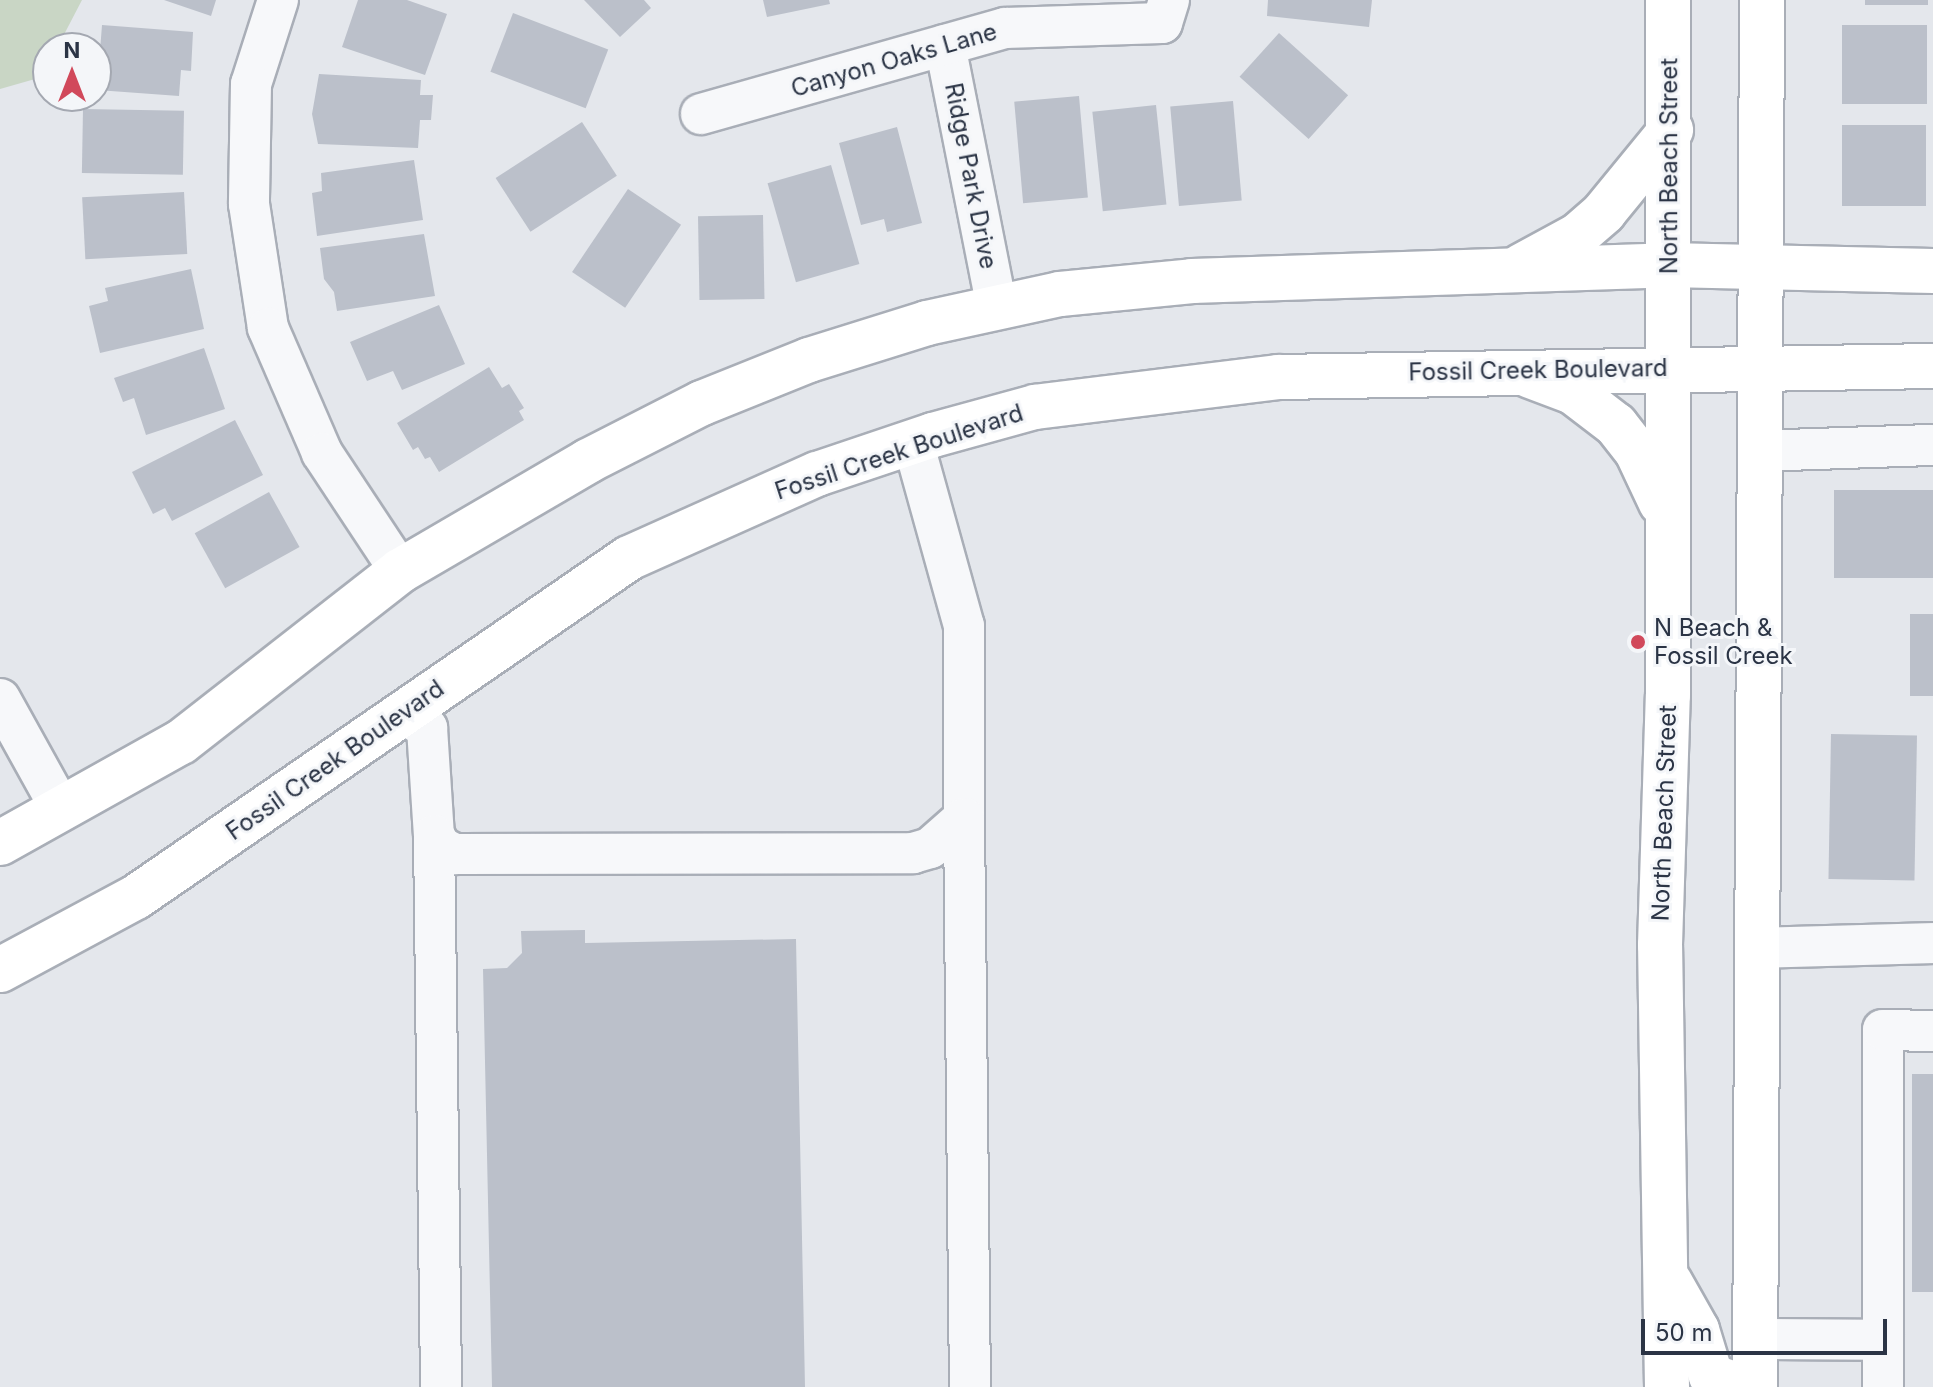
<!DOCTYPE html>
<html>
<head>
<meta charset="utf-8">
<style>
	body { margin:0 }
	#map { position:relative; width:1933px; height:1387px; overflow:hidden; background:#e4e7ec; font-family:Inter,sans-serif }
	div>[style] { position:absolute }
	.green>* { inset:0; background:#c9d6c5 }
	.building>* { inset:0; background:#bbc0ca; transform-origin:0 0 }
	.roads { filter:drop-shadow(2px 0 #a9aeb7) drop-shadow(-2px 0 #a9aeb7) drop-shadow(0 2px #a9aeb7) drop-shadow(0 -2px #a9aeb7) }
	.minor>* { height:40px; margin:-20px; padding:0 20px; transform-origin:20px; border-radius:20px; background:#f7f8fa }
	.major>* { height:44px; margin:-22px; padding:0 22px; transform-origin:22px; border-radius:22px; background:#fff }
	.dots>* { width:22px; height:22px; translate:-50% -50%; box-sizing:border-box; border:4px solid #f4f6f9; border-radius:50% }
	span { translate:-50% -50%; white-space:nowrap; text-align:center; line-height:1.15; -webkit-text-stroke:6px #f4f6f9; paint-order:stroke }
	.street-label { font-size:24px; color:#2b3445 }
	.poi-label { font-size:24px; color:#2b3445 }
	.left { translate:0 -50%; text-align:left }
	.north { position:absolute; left:32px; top:32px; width:80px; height:80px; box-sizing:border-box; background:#f4f6f9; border:2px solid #a4a8b1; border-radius:50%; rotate:0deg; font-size:22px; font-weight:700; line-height:32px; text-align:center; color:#2b3445 }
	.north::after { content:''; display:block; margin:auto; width:28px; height:36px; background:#d1495b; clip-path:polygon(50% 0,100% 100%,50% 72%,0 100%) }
	.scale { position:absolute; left:1641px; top:1319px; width:246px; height:36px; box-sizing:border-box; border:4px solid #2b3445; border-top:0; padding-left:10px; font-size:24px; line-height:28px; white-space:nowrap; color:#2b3445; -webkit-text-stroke:6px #f4f6f9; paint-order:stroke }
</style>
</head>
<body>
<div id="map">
	<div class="green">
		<i style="clip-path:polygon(0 0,82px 0,57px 48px,48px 48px,42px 77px,0 89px)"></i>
	</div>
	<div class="building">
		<i style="clip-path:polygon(164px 0,216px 0,211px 16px)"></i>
		<i style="clip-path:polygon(358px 0,407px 0,447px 14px,425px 75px,342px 47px)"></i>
		<i style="clip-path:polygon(584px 0,644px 0,651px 8px,620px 37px)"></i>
		<i style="clip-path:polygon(763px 0,829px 0,830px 4px,767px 17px)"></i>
		<i style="clip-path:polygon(1268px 0,1372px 0,1369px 27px,1267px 16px)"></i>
		<i style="left:1865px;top:0;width:63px;height:5px"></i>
		<i style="left:513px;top:13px;width:102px;height:63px;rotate:21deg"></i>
		<i style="clip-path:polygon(102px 25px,193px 32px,191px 71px,181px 70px,179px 96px,97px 90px)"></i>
		<i style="left:1842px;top:25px;width:85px;height:79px"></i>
		<i style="left:1279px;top:33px;width:93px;height:59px;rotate:42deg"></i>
		<i style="clip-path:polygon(319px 74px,421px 80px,420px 95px,433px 95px,431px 120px,420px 120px,418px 148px,318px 144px,312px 114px)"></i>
		<i style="left:1079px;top:96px;width:102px;height:65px;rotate:85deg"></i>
		<i style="left:1233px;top:101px;width:100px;height:63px;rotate:85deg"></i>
		<i style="left:1156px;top:105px;width:100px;height:64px;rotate:84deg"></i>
		<i style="left:83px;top:109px;width:101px;height:64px;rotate:1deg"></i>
		<i style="left:582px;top:122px;width:64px;height:103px;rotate:57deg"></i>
		<i style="left:1842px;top:125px;width:84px;height:81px"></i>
		<i style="clip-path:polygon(897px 127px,922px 223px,887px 232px,884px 219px,861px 225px,839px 143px)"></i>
		<i style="clip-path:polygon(414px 160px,423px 220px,317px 236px,312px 193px,322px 191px,321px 173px)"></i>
		<i style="left:831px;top:165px;width:103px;height:66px;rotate:74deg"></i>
		<i style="left:628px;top:189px;width:64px;height:100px;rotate:34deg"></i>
		<i style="left:184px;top:192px;width:62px;height:102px;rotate:87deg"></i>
		<i style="left:763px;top:215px;width:84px;height:65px;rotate:89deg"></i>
		<i style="clip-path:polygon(424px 234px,435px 296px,337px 311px,334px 292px,324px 279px,320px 248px)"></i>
		<i style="clip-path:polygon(191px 269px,204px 329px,100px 353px,89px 306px,108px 301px,105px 288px)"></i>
		<i style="clip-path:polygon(439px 305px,465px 364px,402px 390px,393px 371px,367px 381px,350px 342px)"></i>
		<i style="clip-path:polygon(204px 348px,225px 409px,146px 435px,134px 398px,123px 402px,114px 378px)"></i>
		<i style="clip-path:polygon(489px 367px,502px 388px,509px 384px,524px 408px,519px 411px,524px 420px,439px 472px,430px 457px,425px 459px,418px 447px,413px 450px,397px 423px)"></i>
		<i style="clip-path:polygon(235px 420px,263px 475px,172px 521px,165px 508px,153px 514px,132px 472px)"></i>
		<i style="left:1933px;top:490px;width:88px;height:99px;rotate:90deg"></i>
		<i style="left:269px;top:492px;width:63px;height:85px;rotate:61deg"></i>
		<i style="left:1910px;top:614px;width:23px;height:82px"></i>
		<i style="left:1831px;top:734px;width:86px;height:145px;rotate:1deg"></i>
		<i style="clip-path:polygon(585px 930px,585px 943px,796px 939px,805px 1387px,492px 1387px,483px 969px,507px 968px,522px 953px,521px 931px)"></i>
		<i style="left:1912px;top:1074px;width:21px;height:218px"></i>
	</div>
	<div class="roads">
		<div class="minor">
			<i style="left:278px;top:0;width:88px;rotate:107.8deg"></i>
			<i style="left:251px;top:84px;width:120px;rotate:91deg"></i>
			<i style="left:249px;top:204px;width:125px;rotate:81.3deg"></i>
			<i style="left:268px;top:328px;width:136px;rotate:66.6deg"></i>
			<i style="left:322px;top:453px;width:141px;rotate:56.5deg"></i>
			<i style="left:945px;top:45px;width:268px;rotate:78.8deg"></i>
			<i style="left:701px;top:114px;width:316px;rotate:-15.8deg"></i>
			<i style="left:1005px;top:28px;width:157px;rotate:-1.8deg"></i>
			<i style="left:1162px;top:23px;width:24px;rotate:-73deg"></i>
			<i style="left:1758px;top:451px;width:175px;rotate:-2deg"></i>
			<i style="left:0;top:699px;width:126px;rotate:61deg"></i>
			<i style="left:403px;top:714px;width:28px;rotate:30deg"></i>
			<i style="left:427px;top:728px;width:107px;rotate:86.3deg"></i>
			<i style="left:434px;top:835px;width:14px;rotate:60deg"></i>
			<i style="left:441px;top:847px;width:16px;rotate:27deg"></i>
			<i style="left:455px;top:854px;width:458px;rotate:-0.1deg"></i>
			<i style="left:913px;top:853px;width:18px;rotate:-16deg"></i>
			<i style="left:930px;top:848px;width:45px;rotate:-41.4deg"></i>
			<i style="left:964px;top:818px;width:192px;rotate:-90deg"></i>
			<i style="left:964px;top:626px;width:191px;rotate:-105.5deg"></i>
			<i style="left:964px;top:818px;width:569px;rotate:89.4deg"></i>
			<i style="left:434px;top:835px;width:552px;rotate:89.27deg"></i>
			<i style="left:1756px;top:948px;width:177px;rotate:-1.6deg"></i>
			<i style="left:1755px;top:1339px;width:128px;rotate:0.4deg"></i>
			<i style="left:1883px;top:1387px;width:357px;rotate:-90deg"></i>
			<i style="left:1883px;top:1030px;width:50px;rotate:1.1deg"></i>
		</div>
		<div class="major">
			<i style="left:1521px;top:266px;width:65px;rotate:-28.5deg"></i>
			<i style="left:1578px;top:235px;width:35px;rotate:-41deg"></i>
			<i style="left:1604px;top:212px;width:106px;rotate:-50.7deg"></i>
			<i style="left:1530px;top:376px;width:46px;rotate:20.4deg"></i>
			<i style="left:1573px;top:392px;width:54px;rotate:37.5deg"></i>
			<i style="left:1616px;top:425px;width:34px;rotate:52deg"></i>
			<i style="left:1637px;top:452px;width:56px;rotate:64.8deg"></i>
			<i style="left:0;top:843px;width:207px;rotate:-29.2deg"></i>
			<i style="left:181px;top:742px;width:278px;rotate:-38deg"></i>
			<i style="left:400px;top:571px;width:218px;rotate:-30.3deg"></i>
			<i style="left:588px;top:461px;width:128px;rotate:-27deg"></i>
			<i style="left:702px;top:403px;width:115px;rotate:-21.9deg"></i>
			<i style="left:809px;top:360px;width:124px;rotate:-17.4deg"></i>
			<i style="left:927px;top:323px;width:136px;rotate:-12.3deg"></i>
			<i style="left:1060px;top:294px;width:133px;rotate:-5.6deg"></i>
			<i style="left:1192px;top:281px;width:477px;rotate:-1.9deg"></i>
			<i style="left:1669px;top:265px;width:264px;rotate:1.3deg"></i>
			<i style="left:0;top:970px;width:154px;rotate:-28.2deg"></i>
			<i style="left:136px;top:897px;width:598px;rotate:-34.51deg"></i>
			<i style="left:629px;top:558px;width:206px;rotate:-24.1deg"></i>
			<i style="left:817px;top:474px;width:122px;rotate:-18.6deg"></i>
			<i style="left:933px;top:435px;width:106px;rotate:-15.4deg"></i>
			<i style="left:1035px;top:407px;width:245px;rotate:-7deg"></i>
			<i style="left:1278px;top:377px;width:655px;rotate:-0.96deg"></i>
			<i style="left:1670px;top:1282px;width:55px;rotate:60.6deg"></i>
			<i style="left:1697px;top:1330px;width:48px;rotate:73.1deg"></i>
			<i style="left:1711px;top:1376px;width:34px;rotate:19deg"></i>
			<i style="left:1667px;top:1387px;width:442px;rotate:-90.9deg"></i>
			<i style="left:1660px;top:945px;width:250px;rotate:-88.2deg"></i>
			<i style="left:1668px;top:695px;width:695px;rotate:-90deg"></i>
			<i style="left:1755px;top:1387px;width:1387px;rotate:-89.71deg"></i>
		</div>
	</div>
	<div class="dots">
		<i style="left:1638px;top:642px;background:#d1495b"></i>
	</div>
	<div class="street-label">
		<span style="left:894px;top:60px;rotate:-16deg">Canyon Oaks Lane</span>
		<span style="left:1669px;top:166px;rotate:-90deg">North Beach Street</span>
		<span style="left:971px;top:176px;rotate:79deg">Ridge Park Drive</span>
		<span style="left:1538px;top:370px;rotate:-1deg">Fossil Creek Boulevard</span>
		<span style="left:899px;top:452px;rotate:-18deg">Fossil Creek Boulevard</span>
		<span style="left:335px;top:760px;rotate:-35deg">Fossil Creek Boulevard</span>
		<span style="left:1664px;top:813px;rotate:-88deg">North Beach Street</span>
	</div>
	<div class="poi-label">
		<span class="left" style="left:1654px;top:642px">N Beach &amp;<br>Fossil Creek</span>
	</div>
	<div class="north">N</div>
	<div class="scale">50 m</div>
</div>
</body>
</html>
